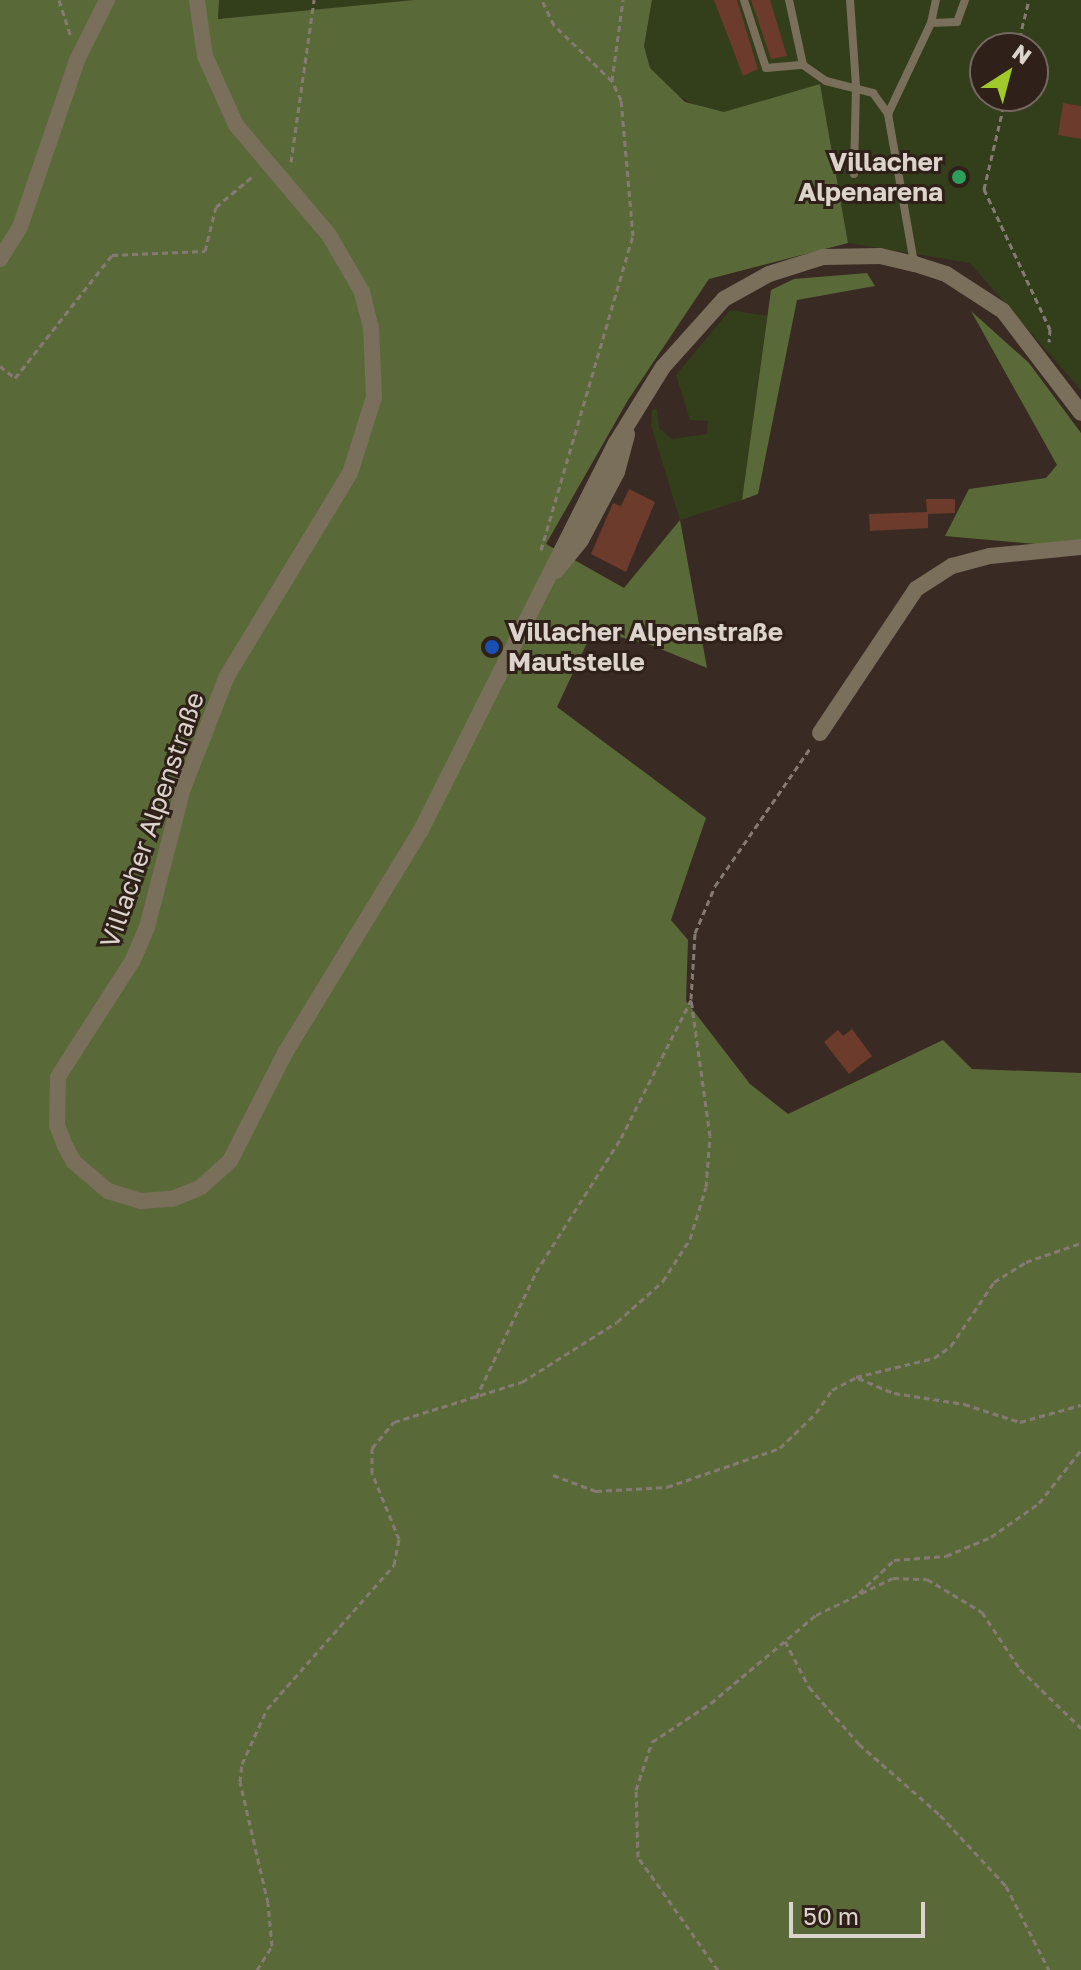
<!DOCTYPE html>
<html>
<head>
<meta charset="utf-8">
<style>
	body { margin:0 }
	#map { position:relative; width:1081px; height:1970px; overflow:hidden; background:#392b23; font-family:"Golos Text",sans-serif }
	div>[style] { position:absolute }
	.green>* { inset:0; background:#333e1b }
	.forest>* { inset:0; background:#5a6938 }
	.building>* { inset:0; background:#6c3b2c }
	.path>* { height:3px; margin-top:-1.5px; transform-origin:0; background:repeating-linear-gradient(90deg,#867b74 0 6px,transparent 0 10px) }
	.lane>* { height:8px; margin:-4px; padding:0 4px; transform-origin:4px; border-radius:4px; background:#7a6f5b }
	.street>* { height:16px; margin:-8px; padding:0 8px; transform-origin:8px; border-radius:8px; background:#7a6f5b }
	.dots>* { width:22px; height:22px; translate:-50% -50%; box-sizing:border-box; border:4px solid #2f2119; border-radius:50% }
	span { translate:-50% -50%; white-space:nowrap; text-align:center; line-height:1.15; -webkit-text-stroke:6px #2f2119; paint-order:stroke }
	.poi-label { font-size:26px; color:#dcd3cd; font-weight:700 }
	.right { translate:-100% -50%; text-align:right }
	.left { translate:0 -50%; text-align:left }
	.street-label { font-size:26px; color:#dcd3cd }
	.north { position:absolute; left:969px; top:32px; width:80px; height:80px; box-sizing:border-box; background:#2f2119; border:2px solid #746861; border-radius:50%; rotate:36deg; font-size:22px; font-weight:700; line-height:32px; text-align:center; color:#dcd3cd }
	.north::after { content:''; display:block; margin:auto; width:28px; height:36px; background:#a0c92b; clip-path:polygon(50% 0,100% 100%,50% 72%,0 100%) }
	.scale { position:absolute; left:789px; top:1902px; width:136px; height:36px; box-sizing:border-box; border:4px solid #dcd3cd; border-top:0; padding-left:10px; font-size:24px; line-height:28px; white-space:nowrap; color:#dcd3cd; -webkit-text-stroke:6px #2f2119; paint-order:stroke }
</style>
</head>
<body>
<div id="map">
	<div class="green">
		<i style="clip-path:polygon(219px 0,414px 0,218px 19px)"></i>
		<i style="clip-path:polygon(evenodd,652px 0,1081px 0,1081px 390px,970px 263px,848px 243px,820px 85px,724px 112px,704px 111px,666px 88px,650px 68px,644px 46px,652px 0,985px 48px,1033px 48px,1033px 96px,985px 96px,985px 48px)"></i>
		<i style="clip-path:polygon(730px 310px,767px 316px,742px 500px,680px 520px,651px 425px,652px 410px,657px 409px,659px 428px,672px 439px,707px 434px,708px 421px,690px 420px,676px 375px)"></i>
	</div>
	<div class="forest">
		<i style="clip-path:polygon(0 0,219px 0,218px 19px,414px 0,652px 0,644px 46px,650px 68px,685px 102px,724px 112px,820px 84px,848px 243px,709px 279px,628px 400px,546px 544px,624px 588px,680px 520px,707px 668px,651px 645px,593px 630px,557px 707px,706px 818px,671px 920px,688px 940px,686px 1001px,750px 1084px,788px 1114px,943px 1040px,972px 1069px,1081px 1073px,1081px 1970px,0 1970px)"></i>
		<i style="clip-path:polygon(867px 273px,875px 286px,797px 300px,758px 494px,742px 500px,771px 290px,794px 279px)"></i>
		<i style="clip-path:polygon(971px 311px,1029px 363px,1081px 433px,1081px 548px,945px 536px,969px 489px,1046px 478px,1057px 465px)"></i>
	</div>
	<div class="building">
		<i style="clip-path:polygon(714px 0,737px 0,758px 69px,743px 76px)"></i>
		<i style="clip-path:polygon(751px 0,770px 0,787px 56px,771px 59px)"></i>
		<i style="clip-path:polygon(1063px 103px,1081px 106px,1081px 139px,1058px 135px)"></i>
		<i style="clip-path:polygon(629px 489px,655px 502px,626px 572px,591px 554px,613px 503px,621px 506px)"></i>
		<i style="clip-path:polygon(926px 499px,955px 499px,955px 513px,928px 514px,928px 528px,870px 531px,869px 514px,927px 512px)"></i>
		<i style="clip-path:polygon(852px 1029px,872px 1056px,849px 1074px,824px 1042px,838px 1030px,843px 1036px)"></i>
	</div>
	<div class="path">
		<i style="left:59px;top:0;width:38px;rotate:72deg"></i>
		<i style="left:1017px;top:48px;width:49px;rotate:-76deg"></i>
		<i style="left:612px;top:81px;width:82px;rotate:-82.3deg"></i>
		<i style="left:1006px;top:96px;width:96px;rotate:103.3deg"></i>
		<i style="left:984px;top:189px;width:155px;rotate:64.8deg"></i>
		<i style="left:1050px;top:329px;width:13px;rotate:94deg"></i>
		<i style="left:291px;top:162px;width:164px;rotate:-81.9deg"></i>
		<i style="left:0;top:366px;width:19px;rotate:39deg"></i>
		<i style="left:15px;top:378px;width:157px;rotate:-51.7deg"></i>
		<i style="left:112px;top:255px;width:93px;rotate:-2.5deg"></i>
		<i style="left:205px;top:251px;width:45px;rotate:-76deg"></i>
		<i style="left:216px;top:207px;width:50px;rotate:-40.1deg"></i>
		<i style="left:541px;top:550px;width:327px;rotate:-73.7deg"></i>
		<i style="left:633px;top:236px;width:137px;rotate:-95deg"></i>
		<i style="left:621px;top:100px;width:21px;rotate:-115deg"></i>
		<i style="left:612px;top:81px;width:81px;rotate:-136deg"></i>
		<i style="left:554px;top:25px;width:28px;rotate:-116deg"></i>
		<i style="left:858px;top:1378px;width:39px;rotate:23deg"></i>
		<i style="left:894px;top:1393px;width:71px;rotate:8.9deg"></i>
		<i style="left:964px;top:1404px;width:59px;rotate:17.8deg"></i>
		<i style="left:1020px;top:1422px;width:63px;rotate:-15.6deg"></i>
		<i style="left:476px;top:1398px;width:140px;rotate:-64.5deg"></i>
		<i style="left:536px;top:1272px;width:159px;rotate:-57.6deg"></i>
		<i style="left:621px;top:1138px;width:155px;rotate:-63.1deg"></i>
		<i style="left:553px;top:1475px;width:46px;rotate:20.4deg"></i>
		<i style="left:596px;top:1491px;width:71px;rotate:-3.2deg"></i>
		<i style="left:667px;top:1487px;width:120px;rotate:-19deg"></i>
		<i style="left:780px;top:1448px;width:50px;rotate:-44.2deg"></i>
		<i style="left:816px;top:1413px;width:28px;rotate:-55deg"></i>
		<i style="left:832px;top:1390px;width:27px;rotate:-28deg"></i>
		<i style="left:856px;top:1377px;width:80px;rotate:-13.7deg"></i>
		<i style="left:934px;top:1358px;width:21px;rotate:-35deg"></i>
		<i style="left:951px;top:1346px;width:77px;rotate:-56.1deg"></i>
		<i style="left:994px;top:1282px;width:38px;rotate:-32deg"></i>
		<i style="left:1026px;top:1262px;width:58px;rotate:-19.1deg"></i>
		<i style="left:859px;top:1593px;width:48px;rotate:-43.3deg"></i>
		<i style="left:894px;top:1560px;width:52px;rotate:-4.4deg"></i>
		<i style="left:946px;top:1556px;width:49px;rotate:-22.9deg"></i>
		<i style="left:991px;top:1537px;width:59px;rotate:-35.3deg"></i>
		<i style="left:1039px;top:1503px;width:68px;rotate:-51.6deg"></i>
		<i style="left:785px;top:1641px;width:52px;rotate:62.4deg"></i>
		<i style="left:809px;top:1687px;width:76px;rotate:48.7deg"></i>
		<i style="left:859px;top:1744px;width:108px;rotate:41.2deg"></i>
		<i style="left:940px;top:1815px;width:97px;rotate:47.1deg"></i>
		<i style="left:1006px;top:1886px;width:94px;rotate:62.9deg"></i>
		<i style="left:257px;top:1970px;width:28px;rotate:-58deg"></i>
		<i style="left:272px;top:1946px;width:43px;rotate:-95.3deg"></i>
		<i style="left:268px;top:1903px;width:124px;rotate:-103deg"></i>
		<i style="left:240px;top:1782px;width:18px;rotate:-84deg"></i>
		<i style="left:242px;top:1764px;width:60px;rotate:-65.6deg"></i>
		<i style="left:267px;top:1709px;width:192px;rotate:-48.6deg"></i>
		<i style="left:394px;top:1565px;width:26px;rotate:-79deg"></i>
		<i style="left:399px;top:1539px;width:71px;rotate:-112.2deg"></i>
		<i style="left:372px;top:1473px;width:25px;rotate:-90deg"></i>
		<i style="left:372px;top:1448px;width:34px;rotate:-50deg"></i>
		<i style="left:394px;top:1422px;width:134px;rotate:-17.4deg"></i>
		<i style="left:522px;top:1382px;width:112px;rotate:-32.3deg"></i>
		<i style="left:617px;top:1322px;width:62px;rotate:-41.7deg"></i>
		<i style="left:663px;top:1281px;width:50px;rotate:-57.3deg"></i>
		<i style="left:690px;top:1239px;width:54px;rotate:-72.9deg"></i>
		<i style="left:706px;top:1187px;width:51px;rotate:-85.5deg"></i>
		<i style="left:710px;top:1136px;width:138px;rotate:-97.9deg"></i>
		<i style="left:691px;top:999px;width:66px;rotate:-86.5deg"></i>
		<i style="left:695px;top:933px;width:51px;rotate:-66.9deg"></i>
		<i style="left:715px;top:886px;width:169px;rotate:-55.4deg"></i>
		<i style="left:718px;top:1970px;width:138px;rotate:-125.3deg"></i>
		<i style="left:638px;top:1857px;width:67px;rotate:-91.7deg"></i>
		<i style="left:636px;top:1790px;width:51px;rotate:-71.6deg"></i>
		<i style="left:652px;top:1742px;width:71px;rotate:-33.5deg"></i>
		<i style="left:711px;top:1703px;width:137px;rotate:-40deg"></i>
		<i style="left:816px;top:1615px;width:85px;rotate:-25.7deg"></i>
		<i style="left:893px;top:1578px;width:34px;rotate:2deg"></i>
		<i style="left:927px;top:1579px;width:64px;rotate:31deg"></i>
		<i style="left:982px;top:1612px;width:69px;rotate:56.3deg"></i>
		<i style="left:1020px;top:1669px;width:85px;rotate:44deg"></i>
	</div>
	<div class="lane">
		<i style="left:744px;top:0;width:71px;rotate:72.1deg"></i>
		<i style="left:766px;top:68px;width:37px;rotate:-5deg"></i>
		<i style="left:789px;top:0;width:66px;rotate:77.8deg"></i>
		<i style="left:803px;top:65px;width:28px;rotate:35deg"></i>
		<i style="left:826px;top:81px;width:49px;rotate:14.3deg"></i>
		<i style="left:873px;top:93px;width:26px;rotate:54deg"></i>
		<i style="left:850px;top:0;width:86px;rotate:86deg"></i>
		<i style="left:856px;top:86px;width:88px;rotate:91.3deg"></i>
		<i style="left:931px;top:23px;width:26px;rotate:-2deg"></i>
		<i style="left:957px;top:22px;width:23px;rotate:-70deg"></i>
		<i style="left:914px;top:263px;width:151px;rotate:-99.9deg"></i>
		<i style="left:888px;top:114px;width:101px;rotate:-64.7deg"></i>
		<i style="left:931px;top:23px;width:24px;rotate:-78deg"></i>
	</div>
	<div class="street">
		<i style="left:197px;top:0;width:57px;rotate:81.9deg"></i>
		<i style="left:205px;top:56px;width:76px;rotate:65.8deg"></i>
		<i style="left:236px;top:125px;width:144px;rotate:49.8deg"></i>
		<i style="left:329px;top:235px;width:66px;rotate:59.9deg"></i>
		<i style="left:362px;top:292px;width:36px;rotate:76deg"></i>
		<i style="left:371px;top:327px;width:70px;rotate:87.5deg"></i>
		<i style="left:374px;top:397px;width:80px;rotate:107.5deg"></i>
		<i style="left:350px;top:473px;width:237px;rotate:121.2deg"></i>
		<i style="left:227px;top:676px;width:120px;rotate:111.4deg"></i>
		<i style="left:183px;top:788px;width:144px;rotate:104.5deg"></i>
		<i style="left:147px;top:927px;width:36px;rotate:113deg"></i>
		<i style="left:133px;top:960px;width:139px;rotate:122.7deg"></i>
		<i style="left:58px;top:1077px;width:48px;rotate:91.2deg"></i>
		<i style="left:57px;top:1125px;width:22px;rotate:69deg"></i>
		<i style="left:65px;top:1146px;width:18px;rotate:61deg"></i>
		<i style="left:74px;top:1162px;width:45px;rotate:40.5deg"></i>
		<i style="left:108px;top:1191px;width:34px;rotate:17deg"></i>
		<i style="left:140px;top:1201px;width:32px;rotate:-4deg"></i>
		<i style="left:172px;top:1199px;width:31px;rotate:-22deg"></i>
		<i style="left:201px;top:1187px;width:39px;rotate:-42deg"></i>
		<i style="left:230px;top:1161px;width:121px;rotate:-63deg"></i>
		<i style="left:285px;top:1053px;width:259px;rotate:-58.6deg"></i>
		<i style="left:420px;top:832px;width:436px;rotate:-63.3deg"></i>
		<i style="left:616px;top:443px;width:89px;rotate:-58.3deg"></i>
		<i style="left:663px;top:367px;width:91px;rotate:-48.1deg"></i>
		<i style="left:724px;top:299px;width:51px;rotate:-29.1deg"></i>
		<i style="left:769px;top:274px;width:57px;rotate:-17.5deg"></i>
		<i style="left:823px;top:257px;width:57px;rotate:-1deg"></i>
		<i style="left:880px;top:256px;width:36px;rotate:13deg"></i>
		<i style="left:915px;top:264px;width:33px;rotate:18deg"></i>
		<i style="left:946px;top:274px;width:68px;rotate:33deg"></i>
		<i style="left:1003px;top:311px;width:128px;rotate:52.6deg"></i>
		<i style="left:0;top:259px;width:38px;rotate:-58deg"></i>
		<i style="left:20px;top:227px;width:179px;rotate:-71.1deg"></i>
		<i style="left:78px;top:58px;width:65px;rotate:-63.4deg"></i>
		<i style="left:556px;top:571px;width:40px;rotate:-51deg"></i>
		<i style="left:581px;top:540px;width:77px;rotate:-62.1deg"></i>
		<i style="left:617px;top:472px;width:39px;rotate:-75deg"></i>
		<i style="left:820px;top:733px;width:173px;rotate:-56.3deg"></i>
		<i style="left:916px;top:589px;width:43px;rotate:-32.6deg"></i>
		<i style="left:952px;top:566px;width:39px;rotate:-15deg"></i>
		<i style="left:990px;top:556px;width:91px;rotate:-5.6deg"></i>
	</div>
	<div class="dots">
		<i style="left:959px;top:177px;background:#2e9e5b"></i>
		<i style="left:492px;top:647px;background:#1a4fb4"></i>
	</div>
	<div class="poi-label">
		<span class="right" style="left:943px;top:177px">Villacher<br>Alpenarena</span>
		<span class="left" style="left:508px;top:647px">Villacher Alpenstraße<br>Mautstelle</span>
	</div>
	<div class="street-label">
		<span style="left:152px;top:820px;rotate:-71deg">Villacher Alpenstraße</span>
	</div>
	<div class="north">N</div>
	<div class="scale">50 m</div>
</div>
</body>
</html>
